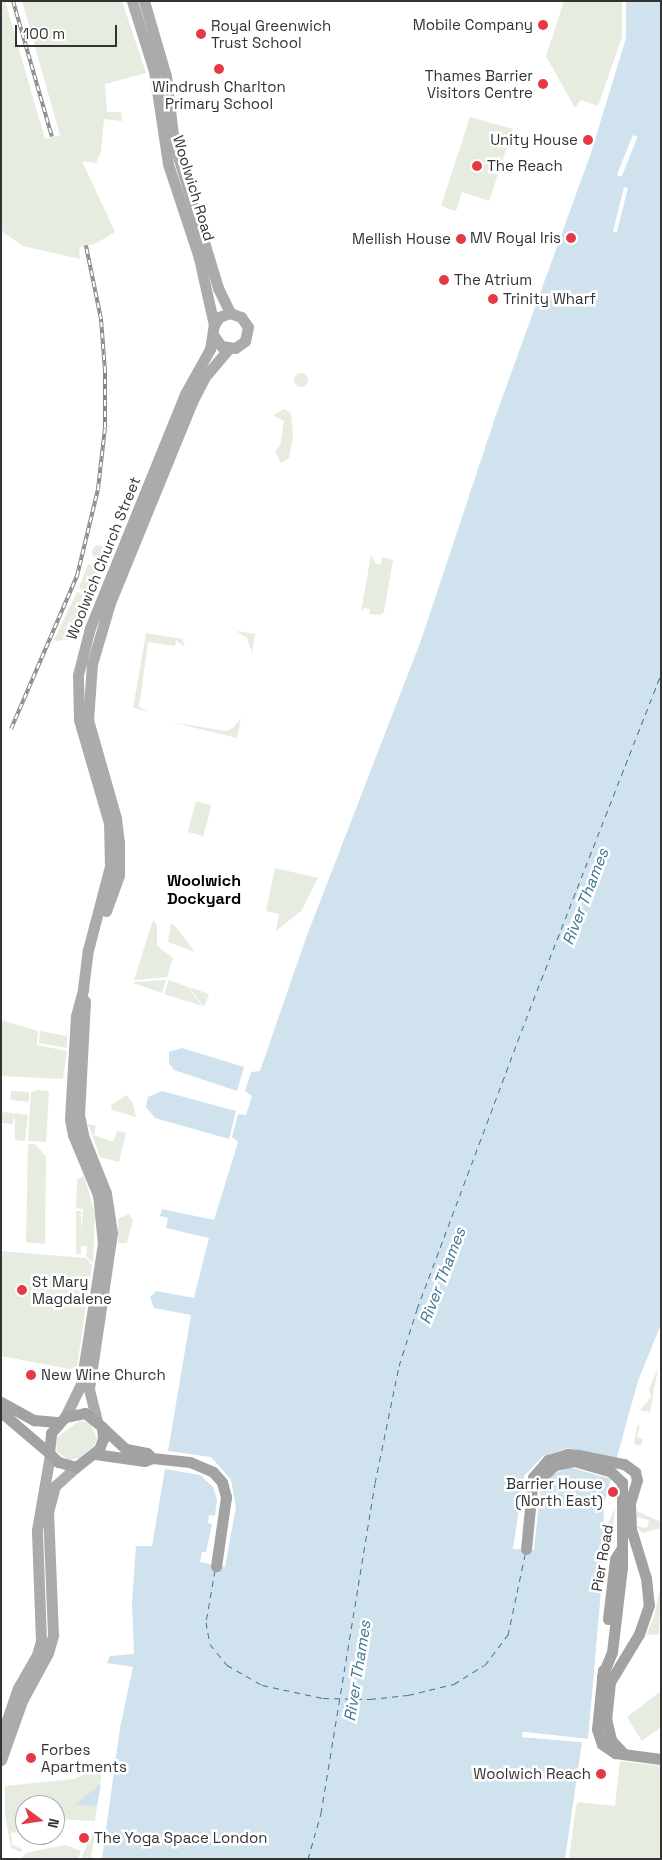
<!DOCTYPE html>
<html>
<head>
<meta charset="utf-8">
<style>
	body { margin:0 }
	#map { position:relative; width:662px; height:1860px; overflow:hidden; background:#fff; font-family:"Space Grotesk",sans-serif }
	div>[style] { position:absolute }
	.green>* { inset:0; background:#e6ecdf; transform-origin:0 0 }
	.round { border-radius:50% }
	.water>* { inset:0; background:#cfe2ee }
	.pier>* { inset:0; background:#fff; transform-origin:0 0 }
	.ferry>* { height:1px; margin-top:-0.5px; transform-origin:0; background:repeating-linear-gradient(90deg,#3f7597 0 6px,transparent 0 11px) }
	.primary>* { height:11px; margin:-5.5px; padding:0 5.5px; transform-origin:5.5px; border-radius:5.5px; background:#ababab }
	.trunk>* { height:11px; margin:-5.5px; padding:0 5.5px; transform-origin:5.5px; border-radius:5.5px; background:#a2a2a2 }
	.rail>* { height:4px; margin-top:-2px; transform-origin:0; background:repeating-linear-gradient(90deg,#fff 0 5.5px,#888 0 11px); box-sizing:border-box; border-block:1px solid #888 }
	.dots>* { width:14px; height:14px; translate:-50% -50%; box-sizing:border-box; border:2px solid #fff; border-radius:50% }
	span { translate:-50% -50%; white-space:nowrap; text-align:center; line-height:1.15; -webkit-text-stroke:5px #fff; paint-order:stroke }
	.poi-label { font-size:15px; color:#333 }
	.left { translate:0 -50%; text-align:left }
	.right { translate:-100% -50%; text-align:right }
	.street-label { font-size:15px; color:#333 }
	.neighbourhood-label { font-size:16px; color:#000; font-weight:700 }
	.water-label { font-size:16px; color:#3f7597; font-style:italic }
	.frame { position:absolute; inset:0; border:2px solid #333; pointer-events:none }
	.north { position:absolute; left:15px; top:1795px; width:50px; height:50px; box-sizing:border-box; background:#fff; border:1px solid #adadad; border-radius:50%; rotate:104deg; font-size:14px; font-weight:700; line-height:20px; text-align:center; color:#333 }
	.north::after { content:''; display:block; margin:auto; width:18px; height:22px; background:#e63946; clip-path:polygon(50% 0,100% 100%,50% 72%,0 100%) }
	.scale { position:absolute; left:15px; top:25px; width:102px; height:22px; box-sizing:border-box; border:2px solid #333; border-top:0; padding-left:6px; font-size:15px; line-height:18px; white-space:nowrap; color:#333; -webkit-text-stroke:4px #fff; paint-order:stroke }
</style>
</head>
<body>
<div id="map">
	<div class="green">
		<i style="clip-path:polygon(1px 1px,5px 1px,45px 139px,60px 135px,22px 1px,122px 1px,146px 73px,105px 84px,107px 112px,121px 112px,122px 121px,104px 119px,101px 152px,96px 163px,82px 161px,115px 232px,95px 244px,79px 247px,80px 259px,23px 246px,1px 231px)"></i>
		<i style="clip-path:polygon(564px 1px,622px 1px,622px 37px,598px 106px,581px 100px,575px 108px,546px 56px)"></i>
		<i style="clip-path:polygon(470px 117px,513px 129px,489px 201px,462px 192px,456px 211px,441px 206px)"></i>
		<i class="round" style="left:294px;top:373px;width:14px;height:14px"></i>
		<i style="clip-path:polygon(285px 409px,291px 414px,293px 435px,289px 458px,281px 463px,275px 451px,280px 446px,284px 421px,273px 415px)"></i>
		<i class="round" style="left:92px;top:545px;width:14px;height:14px"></i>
		<i style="clip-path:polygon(371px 555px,376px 564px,381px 565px,382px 557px,393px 560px,384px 612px,380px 615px,369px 614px,370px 609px,364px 608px,361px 612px)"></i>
		<i style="left:88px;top:564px;width:14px;height:26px;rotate:21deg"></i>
		<i style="clip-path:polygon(77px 592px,95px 597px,79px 638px,57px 641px,54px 640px)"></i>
		<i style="clip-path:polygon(236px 631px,255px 634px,252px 653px,247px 638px)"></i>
		<i style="clip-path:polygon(146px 633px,182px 639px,185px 647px,176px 640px,175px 646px,148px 642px,139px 707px,151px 712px,133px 708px)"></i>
		<i style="clip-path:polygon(241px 718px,237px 738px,171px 722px,226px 731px,233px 728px)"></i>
		<i style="left:196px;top:801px;width:16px;height:32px;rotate:15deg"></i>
		<i style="clip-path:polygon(275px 868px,318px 878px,302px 910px,276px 931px,279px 914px,266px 911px)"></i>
		<i style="clip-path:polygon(153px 920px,157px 925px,157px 946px,173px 958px,167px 977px,134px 980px)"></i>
		<i style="clip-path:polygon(171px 923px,175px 926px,195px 952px,168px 942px)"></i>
		<i style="clip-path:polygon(166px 980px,162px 993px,133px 983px,133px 982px)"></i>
		<i style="clip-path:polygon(169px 980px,188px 987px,202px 1006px,164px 994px)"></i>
		<i style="clip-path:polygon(189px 987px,209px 994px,204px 1007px)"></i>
		<i style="clip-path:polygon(1px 1020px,38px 1031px,37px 1045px,67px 1051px,63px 1079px,1px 1076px)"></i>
		<i style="clip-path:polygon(40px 1031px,65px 1036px,67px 1033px,67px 1048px,39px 1043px)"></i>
		<i style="clip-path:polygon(37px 1090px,49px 1091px,46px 1142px,28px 1141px,31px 1092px)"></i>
		<i style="clip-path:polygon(11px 1091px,29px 1092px,29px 1102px,11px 1100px)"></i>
		<i style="clip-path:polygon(127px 1095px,133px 1104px,136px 1117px,112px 1110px,111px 1105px)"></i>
		<i style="clip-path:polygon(1px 1112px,13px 1113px,14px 1117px,14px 1113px,28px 1115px,25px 1141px,15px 1140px,15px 1120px,13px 1117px,13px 1124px,1px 1123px)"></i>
		<i style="clip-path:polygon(88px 1124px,96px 1126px,94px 1135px,113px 1142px,117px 1131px,126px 1133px,119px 1162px,100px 1157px)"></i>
		<i style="clip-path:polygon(28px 1144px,35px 1144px,46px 1157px,45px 1244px,26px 1242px)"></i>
		<i style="clip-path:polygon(84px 1176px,95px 1214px,93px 1263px,86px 1256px,87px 1246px,80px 1246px,83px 1209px,76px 1208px,77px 1180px)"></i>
		<i style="left:76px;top:1211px;width:5px;height:43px"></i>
		<i style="clip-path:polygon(129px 1214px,133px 1220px,127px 1243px,118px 1243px,118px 1219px)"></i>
		<i style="clip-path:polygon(1px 1251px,86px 1258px,92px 1265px,77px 1367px,69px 1369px,1px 1356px)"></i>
		<i style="clip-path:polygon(658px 1368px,650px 1412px,640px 1410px,651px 1397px,649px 1389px)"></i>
		<i style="clip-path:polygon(79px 1421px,90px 1422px,97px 1439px,94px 1446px,79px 1458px,69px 1460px,57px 1452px,56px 1438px)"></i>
		<i style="clip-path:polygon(640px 1425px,637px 1437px,643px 1439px,641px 1446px,634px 1444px,637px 1426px)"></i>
		<i style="clip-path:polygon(615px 1508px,613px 1531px,609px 1545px,607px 1525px)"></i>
		<i style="clip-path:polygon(637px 1511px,661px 1522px,661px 1528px,642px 1533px,636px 1526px,647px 1528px,649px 1520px,636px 1517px)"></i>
		<i style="clip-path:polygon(661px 1585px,659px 1634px,646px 1635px,654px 1617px)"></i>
		<i style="clip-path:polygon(661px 1691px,661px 1727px,642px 1741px,627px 1717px)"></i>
		<i style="clip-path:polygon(620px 1761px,661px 1766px,661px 1859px,569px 1859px,576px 1806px,578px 1802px,615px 1806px)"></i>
		<i style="clip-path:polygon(103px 1764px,95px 1821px,55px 1819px,55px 1805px,25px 1805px,25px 1831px,11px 1833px,12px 1845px,22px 1849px,21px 1852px,11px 1848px,5px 1815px,5px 1786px,74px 1779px)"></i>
		<i style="clip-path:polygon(92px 1832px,95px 1832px,91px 1859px,81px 1859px)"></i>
		<i style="clip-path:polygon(65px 1845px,81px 1851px,78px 1859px,21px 1859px,26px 1853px)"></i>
	</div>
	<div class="water">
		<i style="clip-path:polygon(626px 1px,661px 1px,661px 1324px,638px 1381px,604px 1504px,602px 1579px,588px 1739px,523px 1732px,522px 1737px,582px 1742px,565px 1859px,102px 1859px,120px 1728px,133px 1667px,107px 1663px,110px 1656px,134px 1654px,132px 1604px,136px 1546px,152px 1546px,191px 1315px,154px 1308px,150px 1297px,156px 1291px,194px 1298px,209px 1238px,166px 1228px,168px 1218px,160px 1216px,162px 1209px,214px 1220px,238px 1142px,232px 1137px,238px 1114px,246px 1115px,252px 1096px,245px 1091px,251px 1072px,260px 1071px,306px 938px,420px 643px,497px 412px,591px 153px,626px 38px)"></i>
		<i style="clip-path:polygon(182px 1048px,244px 1067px,237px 1091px,174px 1070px,169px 1063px,169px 1052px)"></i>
		<i style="clip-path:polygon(162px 1091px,236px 1111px,229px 1139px,155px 1118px,146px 1107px,148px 1097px)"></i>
		<i style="clip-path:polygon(101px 1784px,97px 1806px,74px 1805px)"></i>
	</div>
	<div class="pier">
		<i style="left:633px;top:135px;width:5px;height:43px;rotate:22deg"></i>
		<i style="left:624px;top:187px;width:4px;height:46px;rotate:14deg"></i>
		<i style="clip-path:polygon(568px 1448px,617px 1459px,611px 1479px,569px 1467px,548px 1477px,540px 1493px,534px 1550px,513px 1549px,524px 1476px,543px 1456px)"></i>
		<i style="clip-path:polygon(168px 1451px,211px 1457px,231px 1480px,236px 1507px,225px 1567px,200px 1562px,202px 1552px,206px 1552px,212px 1524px,208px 1523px,209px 1515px,215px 1516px,217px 1499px,213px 1487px,200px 1475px,165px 1469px)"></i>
		<i style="clip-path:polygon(523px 1732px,588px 1739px,582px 1742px,522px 1737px)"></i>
	</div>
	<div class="ferry">
		<i style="left:215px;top:1570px;width:53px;rotate:99.8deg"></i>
		<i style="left:206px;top:1622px;width:22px;rotate:80deg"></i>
		<i style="left:210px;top:1644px;width:27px;rotate:51deg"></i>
		<i style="left:227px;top:1665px;width:40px;rotate:29.7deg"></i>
		<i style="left:262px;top:1685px;width:62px;rotate:12deg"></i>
		<i style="left:323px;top:1698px;width:47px;rotate:1.2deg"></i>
		<i style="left:370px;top:1699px;width:38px;rotate:-6deg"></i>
		<i style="left:408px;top:1695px;width:47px;rotate:-13.4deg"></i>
		<i style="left:454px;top:1684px;width:36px;rotate:-32deg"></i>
		<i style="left:485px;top:1665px;width:38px;rotate:-53deg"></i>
		<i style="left:508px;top:1635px;width:82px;rotate:-78deg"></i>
		<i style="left:308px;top:1859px;width:48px;rotate:-74.2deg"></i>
		<i style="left:321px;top:1813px;width:334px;rotate:-80.7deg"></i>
		<i style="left:375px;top:1483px;width:119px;rotate:-78.4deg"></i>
		<i style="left:399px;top:1366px;width:60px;rotate:-72.5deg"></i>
		<i style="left:417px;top:1309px;width:318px;rotate:-69.4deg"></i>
		<i style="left:529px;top:1011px;width:362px;rotate:-68.6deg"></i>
	</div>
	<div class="primary">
		<i style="left:132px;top:1px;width:73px;rotate:72.6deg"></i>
		<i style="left:154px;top:71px;width:94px;rotate:81.4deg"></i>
		<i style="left:168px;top:164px;width:99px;rotate:71.7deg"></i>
		<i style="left:199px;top:258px;width:69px;rotate:77.4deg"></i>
		<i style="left:144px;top:1px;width:78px;rotate:73.7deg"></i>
		<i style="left:166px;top:76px;width:67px;rotate:83.2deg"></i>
		<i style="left:174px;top:143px;width:152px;rotate:73.1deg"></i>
		<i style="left:218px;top:288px;width:28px;rotate:64deg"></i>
		<i style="left:106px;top:911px;width:38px;rotate:-70deg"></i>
		<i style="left:119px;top:875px;width:32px;rotate:-90deg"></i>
		<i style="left:119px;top:843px;width:25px;rotate:-97deg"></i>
		<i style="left:116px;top:818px;width:102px;rotate:-105.9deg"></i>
		<i style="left:88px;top:720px;width:56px;rotate:-85.9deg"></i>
		<i style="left:92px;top:664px;width:64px;rotate:-73.6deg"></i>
		<i style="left:110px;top:603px;width:217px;rotate:-67.8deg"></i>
		<i style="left:192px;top:402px;width:27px;rotate:-63deg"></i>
		<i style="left:204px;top:378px;width:39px;rotate:-50deg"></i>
		<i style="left:85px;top:1001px;width:114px;rotate:93deg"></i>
		<i style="left:79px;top:1115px;width:24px;rotate:78deg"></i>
		<i style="left:84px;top:1138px;width:59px;rotate:68.2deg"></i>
		<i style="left:106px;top:1193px;width:40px;rotate:81.5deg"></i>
		<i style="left:112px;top:1233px;width:158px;rotate:98.4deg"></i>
		<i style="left:89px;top:1389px;width:32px;rotate:76deg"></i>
		<i style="left:65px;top:1417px;width:37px;rotate:-64deg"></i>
		<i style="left:81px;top:1384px;width:142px;rotate:-81.1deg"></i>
		<i style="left:103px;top:1244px;width:49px;rotate:-95.8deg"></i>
		<i style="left:98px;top:1195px;width:65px;rotate:-112.6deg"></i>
		<i style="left:73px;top:1135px;width:16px;rotate:-101deg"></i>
		<i style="left:70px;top:1119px;width:103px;rotate:-86.7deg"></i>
		<i style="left:76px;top:1016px;width:28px;rotate:-75deg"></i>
		<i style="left:83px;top:989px;width:39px;rotate:-83deg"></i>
		<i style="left:88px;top:950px;width:87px;rotate:-75.3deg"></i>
		<i style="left:110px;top:866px;width:43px;rotate:-91.3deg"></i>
		<i style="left:109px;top:823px;width:107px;rotate:-106.2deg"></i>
		<i style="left:79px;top:720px;width:45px;rotate:-91.3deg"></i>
		<i style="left:78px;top:675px;width:49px;rotate:-75.7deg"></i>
		<i style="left:90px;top:628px;width:253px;rotate:-67.9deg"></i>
		<i style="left:185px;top:394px;width:51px;rotate:-60.9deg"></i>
		<i style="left:210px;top:349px;width:24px;rotate:-81deg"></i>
		<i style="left:214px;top:325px;width:9px;rotate:-58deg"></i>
		<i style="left:219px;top:317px;width:12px;rotate:-20deg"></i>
		<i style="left:230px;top:313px;width:12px;rotate:20deg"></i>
		<i style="left:241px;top:317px;width:12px;rotate:55deg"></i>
		<i style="left:248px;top:327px;width:14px;rotate:102deg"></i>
		<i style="left:245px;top:341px;width:12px;rotate:145deg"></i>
		<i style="left:235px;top:348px;width:14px;rotate:-172deg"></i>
		<i style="left:221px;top:346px;width:12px;rotate:-125deg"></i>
		<i style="left:1px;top:1737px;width:52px;rotate:-70.9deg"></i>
		<i style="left:18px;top:1688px;width:38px;rotate:-60deg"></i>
		<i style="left:37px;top:1655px;width:15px;rotate:-74deg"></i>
		<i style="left:41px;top:1641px;width:111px;rotate:-92.1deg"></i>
		<i style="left:37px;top:1530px;width:76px;rotate:-80.2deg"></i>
		<i style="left:1px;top:1760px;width:63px;rotate:-70.4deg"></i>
		<i style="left:22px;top:1701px;width:55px;rotate:-61.6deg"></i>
		<i style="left:48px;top:1653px;width:19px;rotate:-74deg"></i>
		<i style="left:53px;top:1635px;width:123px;rotate:-92.3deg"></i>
		<i style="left:48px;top:1512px;width:27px;rotate:-75deg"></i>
		<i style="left:55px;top:1486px;width:28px;rotate:-42deg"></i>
	</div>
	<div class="trunk">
		<i style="left:1px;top:1402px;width:38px;rotate:29deg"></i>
		<i style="left:34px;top:1420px;width:25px;rotate:5deg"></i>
		<i style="left:1px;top:1412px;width:63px;rotate:40.5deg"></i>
		<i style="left:85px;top:1413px;width:22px;rotate:39deg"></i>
		<i style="left:102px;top:1427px;width:12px;rotate:85deg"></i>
		<i style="left:103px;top:1439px;width:11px;rotate:112deg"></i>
		<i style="left:99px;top:1449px;width:29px;rotate:142deg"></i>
		<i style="left:76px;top:1467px;width:19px;rotate:-164deg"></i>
		<i style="left:58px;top:1462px;width:13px;rotate:-135deg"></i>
		<i style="left:49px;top:1453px;width:20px;rotate:-84deg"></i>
		<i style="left:51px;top:1433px;width:21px;rotate:-49deg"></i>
		<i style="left:65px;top:1417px;width:20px;rotate:-11deg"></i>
		<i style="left:102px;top:1427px;width:33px;rotate:43deg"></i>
		<i style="left:126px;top:1449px;width:21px;rotate:11deg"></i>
		<i style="left:147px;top:1453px;width:7px;rotate:45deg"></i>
		<i style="left:95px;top:1454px;width:50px;rotate:8deg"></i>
		<i style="left:145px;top:1461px;width:8px;rotate:-23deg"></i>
		<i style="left:152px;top:1458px;width:38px;rotate:6deg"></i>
		<i style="left:190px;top:1462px;width:25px;rotate:23deg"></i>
		<i style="left:213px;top:1472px;width:13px;rotate:48deg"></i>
		<i style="left:222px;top:1482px;width:16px;rotate:75deg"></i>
		<i style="left:226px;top:1497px;width:70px;rotate:98.2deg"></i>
		<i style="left:534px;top:1484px;width:28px;rotate:-42deg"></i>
		<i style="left:555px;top:1465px;width:19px;rotate:-12deg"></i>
		<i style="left:574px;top:1461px;width:37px;rotate:16deg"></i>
		<i style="left:610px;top:1471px;width:16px;rotate:43deg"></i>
		<i style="left:622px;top:1482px;width:85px;rotate:90deg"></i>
		<i style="left:622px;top:1567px;width:86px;rotate:96.7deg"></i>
		<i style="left:612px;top:1652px;width:27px;rotate:112deg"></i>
		<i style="left:526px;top:1549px;width:72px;rotate:-84.4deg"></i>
		<i style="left:533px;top:1477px;width:23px;rotate:-49deg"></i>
		<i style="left:548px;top:1460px;width:21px;rotate:-17deg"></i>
		<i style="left:568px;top:1454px;width:10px;rotate:6deg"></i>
		<i style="left:578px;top:1455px;width:47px;rotate:11.1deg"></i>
		<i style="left:624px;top:1464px;width:14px;rotate:36deg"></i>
		<i style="left:635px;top:1472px;width:8px;rotate:76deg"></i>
		<i style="left:637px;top:1480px;width:24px;rotate:107deg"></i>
		<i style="left:630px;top:1503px;width:26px;rotate:88deg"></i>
		<i style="left:631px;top:1529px;width:51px;rotate:73deg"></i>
		<i style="left:646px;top:1578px;width:27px;rotate:84deg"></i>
		<i style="left:649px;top:1605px;width:31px;rotate:109deg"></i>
		<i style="left:639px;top:1634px;width:56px;rotate:121.1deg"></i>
		<i style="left:610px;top:1682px;width:36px;rotate:96deg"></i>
		<i style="left:606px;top:1718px;width:23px;rotate:77deg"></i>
		<i style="left:611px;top:1740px;width:19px;rotate:47deg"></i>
		<i style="left:608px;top:1619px;width:60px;rotate:-83.3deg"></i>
		<i style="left:615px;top:1559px;width:13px;rotate:-58deg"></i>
		<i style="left:603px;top:1670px;width:59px;rotate:95.8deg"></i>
		<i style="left:597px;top:1729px;width:16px;rotate:72deg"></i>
		<i style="left:602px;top:1744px;width:16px;rotate:35deg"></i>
		<i style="left:615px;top:1753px;width:46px;rotate:7.4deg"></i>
	</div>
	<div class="rail">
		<i style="left:13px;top:1px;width:141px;rotate:74deg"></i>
		<i style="left:11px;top:729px;width:167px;rotate:-66.7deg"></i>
		<i style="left:77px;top:576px;width:89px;rotate:-76.4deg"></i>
		<i style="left:98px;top:489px;width:61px;rotate:-83.5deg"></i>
		<i style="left:105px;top:428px;width:57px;rotate:-90deg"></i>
		<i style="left:105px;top:371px;width:52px;rotate:-94.4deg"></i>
		<i style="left:101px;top:319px;width:75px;rotate:-101.6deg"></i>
	</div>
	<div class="dots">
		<i style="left:543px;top:25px;background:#e63946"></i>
		<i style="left:201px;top:34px;background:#e63946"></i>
		<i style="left:219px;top:69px;background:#e63946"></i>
		<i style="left:543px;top:84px;background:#e63946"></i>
		<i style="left:588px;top:140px;background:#e63946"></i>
		<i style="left:477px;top:166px;background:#e63946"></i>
		<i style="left:571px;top:238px;background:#e63946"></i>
		<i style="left:461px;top:239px;background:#e63946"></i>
		<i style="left:444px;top:280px;background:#e63946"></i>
		<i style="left:493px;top:299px;background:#e63946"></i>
		<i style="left:22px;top:1290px;background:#e63946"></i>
		<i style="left:31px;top:1375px;background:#e63946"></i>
		<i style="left:613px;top:1492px;background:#e63946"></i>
		<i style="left:31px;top:1758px;background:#e63946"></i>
		<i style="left:601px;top:1774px;background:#e63946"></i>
		<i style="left:84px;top:1838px;background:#e63946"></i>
	</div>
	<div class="poi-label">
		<span class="left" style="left:211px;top:34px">Royal Greenwich<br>Trust School</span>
		<span class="right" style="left:533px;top:25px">Mobile Company</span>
		<span class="right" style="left:533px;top:84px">Thames Barrier<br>Visitors Centre</span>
		<span style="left:219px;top:95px">Windrush Charlton<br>Primary School</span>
		<span class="right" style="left:578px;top:140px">Unity House</span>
		<span class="left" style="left:487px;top:166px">The Reach</span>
		<span class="right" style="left:561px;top:238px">MV Royal Iris</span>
		<span class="right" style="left:451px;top:239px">Mellish House</span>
		<span class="left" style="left:454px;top:280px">The Atrium</span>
		<span class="left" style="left:503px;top:299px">Trinity Wharf</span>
		<span class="left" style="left:32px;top:1290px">St Mary<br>Magdalene</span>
		<span class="left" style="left:41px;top:1375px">New Wine Church</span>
		<span class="right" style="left:603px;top:1492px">Barrier House<br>(North East)</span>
		<span class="left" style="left:41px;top:1758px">Forbes<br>Apartments</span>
		<span class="right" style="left:591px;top:1774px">Woolwich Reach</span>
		<span class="left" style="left:94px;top:1838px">The Yoga Space London</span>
	</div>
	<div class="street-label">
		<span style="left:194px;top:188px;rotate:73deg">Woolwich Road</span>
		<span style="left:103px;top:558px;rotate:-68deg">Woolwich Church Street</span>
		<span style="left:602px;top:1558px;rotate:-80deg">Pier Road</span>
	</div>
	<div class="neighbourhood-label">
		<span style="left:204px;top:890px">Woolwich<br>Dockyard</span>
	</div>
	<div class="water-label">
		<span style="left:586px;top:897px;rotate:-69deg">River Thames</span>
		<span style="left:443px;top:1276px;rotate:-69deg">River Thames</span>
		<span style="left:358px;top:1671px;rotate:-81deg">River Thames</span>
	</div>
	<div class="frame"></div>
	<div class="north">N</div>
	<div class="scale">100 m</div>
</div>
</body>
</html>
